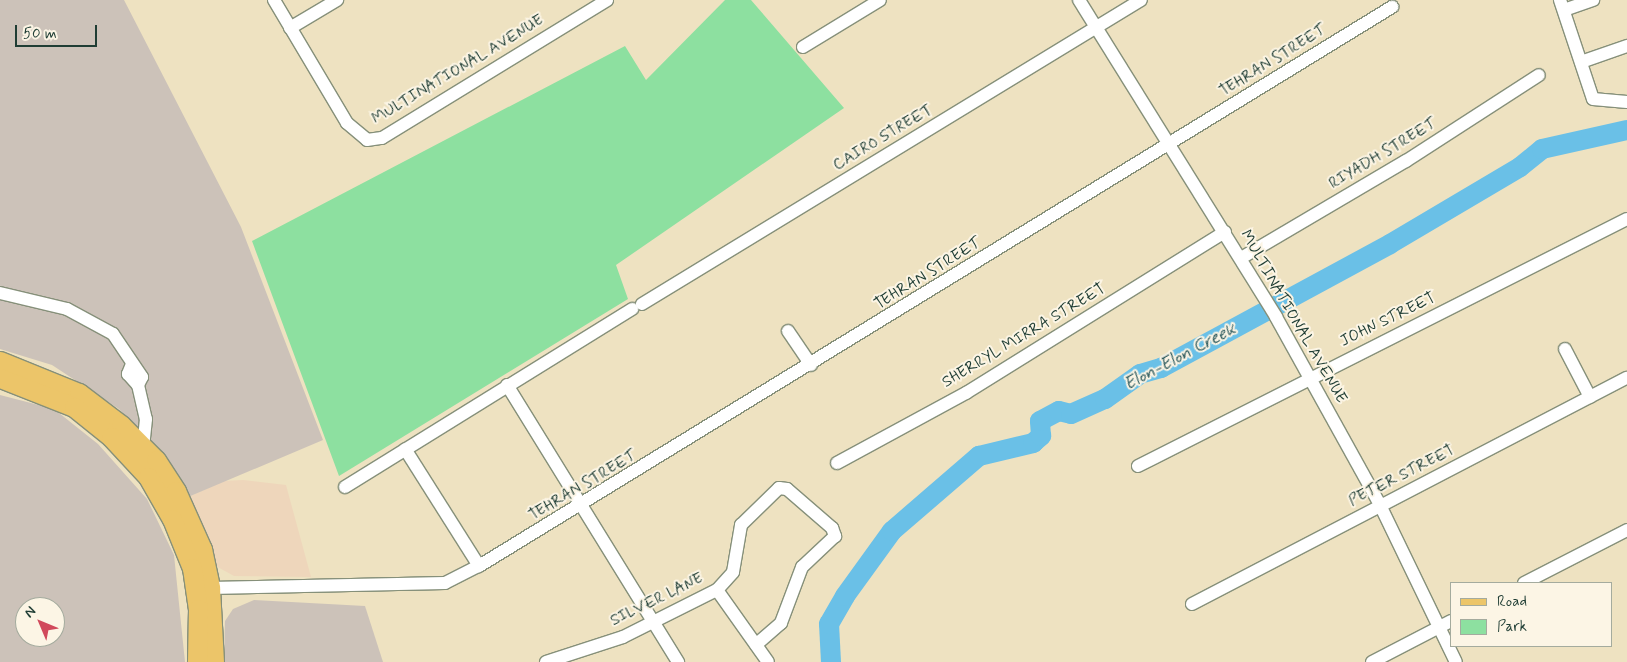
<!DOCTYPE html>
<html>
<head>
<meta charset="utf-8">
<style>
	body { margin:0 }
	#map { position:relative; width:1627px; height:662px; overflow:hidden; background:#eee2c1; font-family:Mynerve,sans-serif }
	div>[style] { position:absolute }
	.built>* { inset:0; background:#eed6bb }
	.industrial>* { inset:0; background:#ccc2b9 }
	.green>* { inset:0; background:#8de0a0 }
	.river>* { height:20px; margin:-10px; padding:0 10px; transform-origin:10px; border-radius:10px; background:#6ac0e7 }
	.roads { filter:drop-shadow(1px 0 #86907a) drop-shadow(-1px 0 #86907a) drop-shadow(0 1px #86907a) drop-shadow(0 -1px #86907a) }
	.minor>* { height:12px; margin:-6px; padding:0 6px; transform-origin:6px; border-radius:6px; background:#fff }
	.primary>* { height:19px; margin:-9.5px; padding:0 9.5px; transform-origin:9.5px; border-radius:9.5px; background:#ecc569 }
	span { translate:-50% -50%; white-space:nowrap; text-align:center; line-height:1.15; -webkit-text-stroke:4px #fcf5e5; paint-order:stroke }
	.street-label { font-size:16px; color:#1f3d34 }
	.water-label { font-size:18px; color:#325e61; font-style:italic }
	.legend { position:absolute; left:1450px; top:582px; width:162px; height:65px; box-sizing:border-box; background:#fcf5e5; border:1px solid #a4ab9e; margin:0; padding:6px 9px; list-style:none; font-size:15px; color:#1f3d34 }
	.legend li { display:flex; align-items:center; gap:10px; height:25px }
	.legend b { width:25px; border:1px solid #a4ab9e }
	.north { position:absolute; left:15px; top:597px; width:50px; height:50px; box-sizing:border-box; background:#fcf5e5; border:1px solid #a4ab9e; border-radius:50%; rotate:315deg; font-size:14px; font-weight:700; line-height:20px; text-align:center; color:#1f3d34 }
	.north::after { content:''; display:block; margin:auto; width:18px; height:22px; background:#d1495b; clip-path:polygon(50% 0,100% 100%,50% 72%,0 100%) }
	.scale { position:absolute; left:15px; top:25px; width:82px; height:22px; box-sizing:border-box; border:2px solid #1f3d34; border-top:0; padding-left:6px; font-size:15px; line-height:18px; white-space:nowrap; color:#1f3d34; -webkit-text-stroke:4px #fcf5e5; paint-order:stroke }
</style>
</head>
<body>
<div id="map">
	<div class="built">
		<i style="clip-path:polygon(243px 480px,286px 485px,311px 577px,234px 576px,214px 565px,188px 497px,224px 481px)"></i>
	</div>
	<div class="industrial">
		<i style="clip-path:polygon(0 0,124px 0,241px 227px,323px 440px,188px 497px,162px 455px,119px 409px,52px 365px,0 349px)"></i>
		<i style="clip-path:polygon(evenodd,0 395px,54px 409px,98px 444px,147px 499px,174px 555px,185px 662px,0 662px,0 395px,25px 607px,55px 607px,55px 637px,25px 637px,25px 607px)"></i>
		<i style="clip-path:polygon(254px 600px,365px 606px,383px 662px,224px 662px,225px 621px,233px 609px)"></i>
	</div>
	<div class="green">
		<i style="clip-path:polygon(725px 0,751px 0,844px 108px,616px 265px,628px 299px,339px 476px,252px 241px,625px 46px,646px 80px)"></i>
	</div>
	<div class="river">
		<i style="left:831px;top:662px;width:38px;rotate:-93deg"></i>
		<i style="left:829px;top:624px;width:32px;rotate:-60deg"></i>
		<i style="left:845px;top:596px;width:80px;rotate:-54.1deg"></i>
		<i style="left:892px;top:531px;width:115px;rotate:-40.8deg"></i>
		<i style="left:979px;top:456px;width:56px;rotate:-13.5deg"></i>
		<i style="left:1033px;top:443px;width:11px;rotate:-41deg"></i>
		<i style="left:1041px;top:436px;width:15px;rotate:-94deg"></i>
		<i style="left:1040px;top:421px;width:21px;rotate:-28deg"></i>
		<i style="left:1059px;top:411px;width:12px;rotate:14deg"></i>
		<i style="left:1071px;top:414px;width:37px;rotate:-24deg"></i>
		<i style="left:1105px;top:399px;width:43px;rotate:-35.5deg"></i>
		<i style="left:1140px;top:374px;width:22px;rotate:-16deg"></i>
		<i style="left:1161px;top:368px;width:260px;rotate:-28.4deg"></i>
		<i style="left:1390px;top:244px;width:151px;rotate:-30.6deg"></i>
		<i style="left:1520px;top:167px;width:28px;rotate:-39deg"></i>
		<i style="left:1542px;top:149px;width:87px;rotate:-12.6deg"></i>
	</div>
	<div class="roads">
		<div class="minor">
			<i style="left:274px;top:0;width:143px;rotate:59.3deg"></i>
			<i style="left:347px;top:123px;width:26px;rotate:40deg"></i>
			<i style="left:367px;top:140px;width:15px;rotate:-8deg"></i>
			<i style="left:382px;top:138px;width:264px;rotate:-31.5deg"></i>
			<i style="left:1079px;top:0;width:373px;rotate:58.1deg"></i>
			<i style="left:1276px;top:317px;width:215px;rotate:61deg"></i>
			<i style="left:1380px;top:505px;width:174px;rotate:64.2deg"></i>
			<i style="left:1560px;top:0;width:104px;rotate:71.6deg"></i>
			<i style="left:1593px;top:99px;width:34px;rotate:5deg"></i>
			<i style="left:1564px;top:10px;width:31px;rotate:-19deg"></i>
			<i style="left:290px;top:28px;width:55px;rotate:-30.8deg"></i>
			<i style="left:803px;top:47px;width:90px;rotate:-31.4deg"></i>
			<i style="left:1581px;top:62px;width:49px;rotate:-19.2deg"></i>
			<i style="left:1241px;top:258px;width:191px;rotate:-30.5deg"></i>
			<i style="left:1406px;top:161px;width:158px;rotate:-32.9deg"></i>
			<i style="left:0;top:293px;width:69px;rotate:13.4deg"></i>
			<i style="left:67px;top:309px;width:52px;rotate:28.5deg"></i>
			<i style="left:113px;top:334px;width:52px;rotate:56deg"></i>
			<i style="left:142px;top:377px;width:9px;rotate:117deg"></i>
			<i style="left:138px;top:385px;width:35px;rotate:77deg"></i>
			<i style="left:146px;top:419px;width:28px;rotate:96deg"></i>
			<i style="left:642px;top:304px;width:584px;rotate:-31.35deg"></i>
			<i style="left:788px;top:331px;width:41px;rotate:55.9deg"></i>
			<i style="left:1565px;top:349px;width:54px;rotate:62.5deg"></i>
			<i style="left:132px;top:364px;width:11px;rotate:112deg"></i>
			<i style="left:128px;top:374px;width:15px;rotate:48deg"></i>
			<i style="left:507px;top:385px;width:326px;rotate:58.3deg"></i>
			<i style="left:837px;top:463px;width:147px;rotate:-28.5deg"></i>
			<i style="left:966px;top:393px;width:305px;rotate:-31.9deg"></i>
			<i style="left:1138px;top:466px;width:548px;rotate:-26.8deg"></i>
			<i style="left:345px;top:487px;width:338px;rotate:-31.8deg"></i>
			<i style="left:479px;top:566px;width:1071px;rotate:-31.48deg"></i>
			<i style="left:1524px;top:583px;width:116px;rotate:-27.2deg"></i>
			<i style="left:210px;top:588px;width:235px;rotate:-1.2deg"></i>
			<i style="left:445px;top:583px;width:38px;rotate:-27deg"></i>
			<i style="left:479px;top:566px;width:138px;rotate:-122.3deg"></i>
			<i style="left:717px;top:590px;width:88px;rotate:54.7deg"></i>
			<i style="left:1192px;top:604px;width:490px;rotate:-27.5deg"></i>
			<i style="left:546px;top:662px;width:81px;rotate:-18deg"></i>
			<i style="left:623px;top:637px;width:105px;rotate:-26.6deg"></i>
			<i style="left:717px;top:590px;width:24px;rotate:-48deg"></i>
			<i style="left:733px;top:572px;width:48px;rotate:-80.3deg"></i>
			<i style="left:741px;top:525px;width:53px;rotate:-44.2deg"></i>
			<i style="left:779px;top:488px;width:8px;rotate:7deg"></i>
			<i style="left:787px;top:489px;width:60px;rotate:40.9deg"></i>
			<i style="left:832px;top:528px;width:9px;rotate:69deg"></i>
			<i style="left:835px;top:536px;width:45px;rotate:136.8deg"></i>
			<i style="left:802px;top:567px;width:60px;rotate:110.6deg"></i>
			<i style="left:781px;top:623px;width:33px;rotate:139deg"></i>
			<i style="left:1372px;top:662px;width:89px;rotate:-27.4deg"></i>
		</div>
		<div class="primary">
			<i style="left:0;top:361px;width:85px;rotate:22.1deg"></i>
			<i style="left:79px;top:393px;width:53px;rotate:37.3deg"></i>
			<i style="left:121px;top:425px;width:49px;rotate:45deg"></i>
			<i style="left:156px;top:460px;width:37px;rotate:57deg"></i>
			<i style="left:176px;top:491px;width:64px;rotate:65.9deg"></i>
			<i style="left:202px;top:549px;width:40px;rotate:78deg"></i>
			<i style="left:210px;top:588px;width:74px;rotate:86.9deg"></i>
			<i style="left:0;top:378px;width:79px;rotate:21.4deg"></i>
			<i style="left:74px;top:407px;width:48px;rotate:39deg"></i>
			<i style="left:111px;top:437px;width:54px;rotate:47.2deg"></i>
			<i style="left:148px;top:477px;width:48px;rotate:60.3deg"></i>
			<i style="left:172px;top:519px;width:53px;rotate:67.8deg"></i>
			<i style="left:192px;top:568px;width:41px;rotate:81.7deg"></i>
			<i style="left:198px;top:609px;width:53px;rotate:91.1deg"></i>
		</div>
	</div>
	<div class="street-label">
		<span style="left:1273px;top:61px;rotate:-32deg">TEHRAN STREET</span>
		<span style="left:458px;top:70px;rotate:-31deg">MULTINATIONAL AVENUE</span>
		<span style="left:883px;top:138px;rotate:-31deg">CAIRO STREET</span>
		<span style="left:1383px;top:154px;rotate:-31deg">RIYADH STREET</span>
		<span style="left:928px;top:274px;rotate:-32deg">TEHRAN STREET</span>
		<span style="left:1293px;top:317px;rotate:60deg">MULTINATIONAL AVENUE</span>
		<span style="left:1388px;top:320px;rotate:-26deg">JOHN STREET</span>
		<span style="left:1024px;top:336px;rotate:-31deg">SHERRYL MIRRA STREET</span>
		<span style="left:1402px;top:476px;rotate:-27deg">PETER STREET</span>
		<span style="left:583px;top:486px;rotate:-31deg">TEHRAN STREET</span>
		<span style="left:657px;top:600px;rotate:-26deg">SILVER LANE</span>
	</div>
	<div class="water-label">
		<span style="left:1180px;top:357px;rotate:-28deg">Elon-Elon Creek</span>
	</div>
	<ul class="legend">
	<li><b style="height:6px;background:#ecc569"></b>Road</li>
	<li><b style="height:14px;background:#8de0a0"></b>Park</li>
	</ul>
	<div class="north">N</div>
	<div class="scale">50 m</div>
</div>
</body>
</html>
